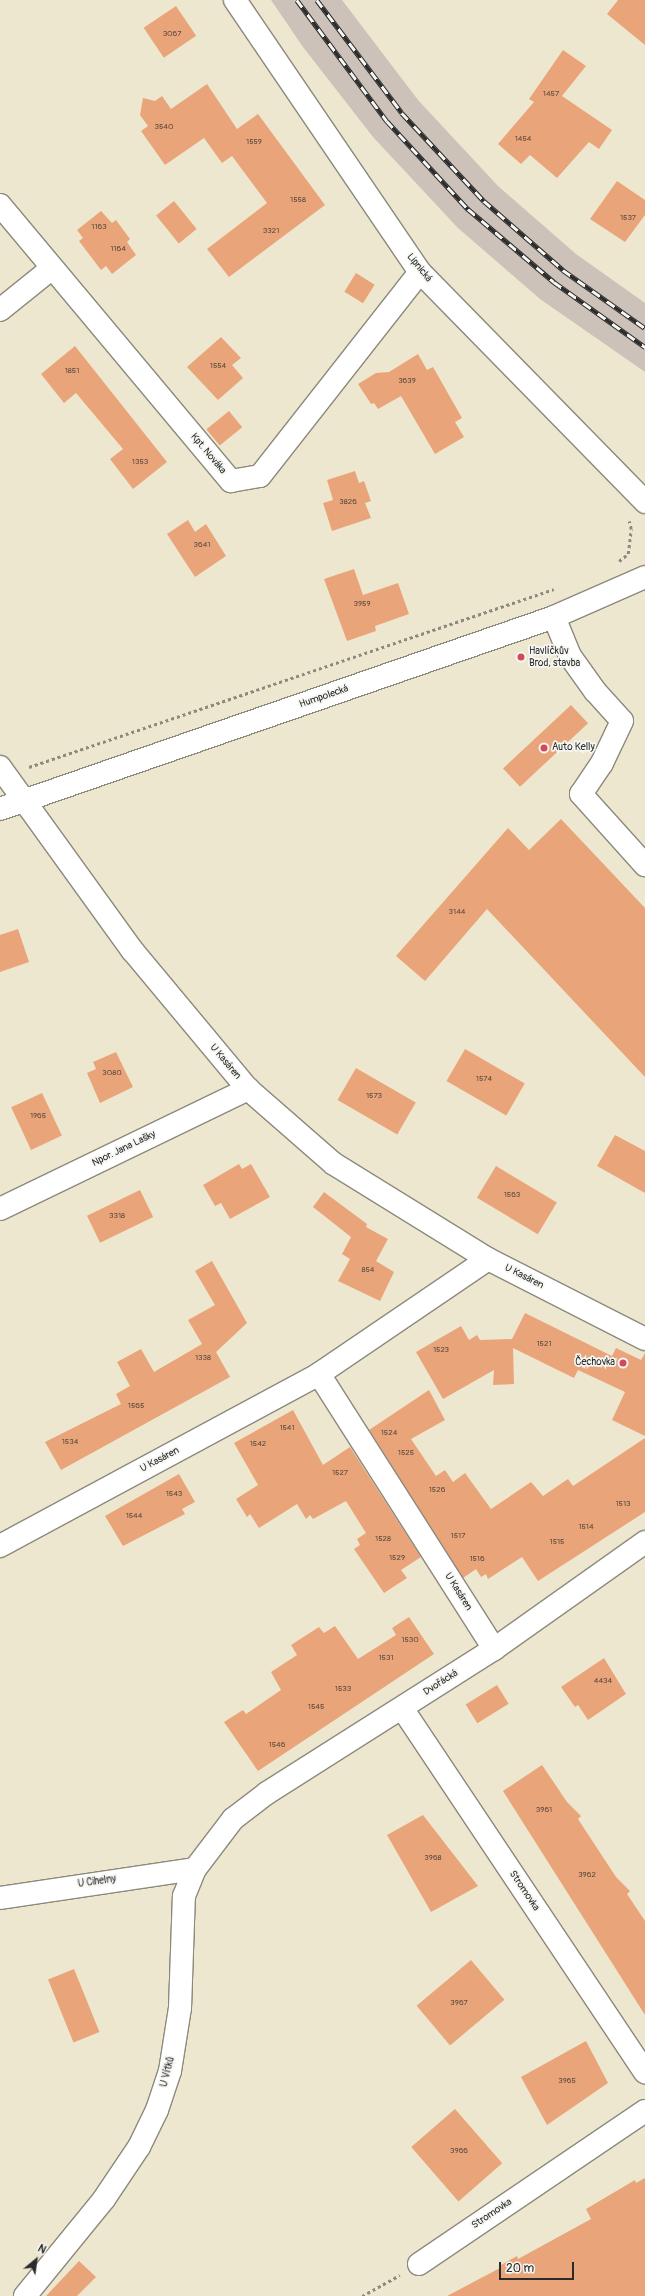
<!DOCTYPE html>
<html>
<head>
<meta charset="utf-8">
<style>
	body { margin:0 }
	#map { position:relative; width:645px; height:2296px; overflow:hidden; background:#eee7cf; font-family:Pangolin,sans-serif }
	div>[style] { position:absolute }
	.industrial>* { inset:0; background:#ccc2b9 }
	.building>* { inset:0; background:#e9a579; transform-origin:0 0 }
	.path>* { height:2.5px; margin-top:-1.25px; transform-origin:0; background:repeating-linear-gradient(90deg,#8c897d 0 3px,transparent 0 6px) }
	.roads { filter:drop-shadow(1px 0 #8c897d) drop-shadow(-1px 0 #8c897d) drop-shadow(0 1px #8c897d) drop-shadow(0 -1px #8c897d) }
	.minor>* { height:22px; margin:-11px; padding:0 11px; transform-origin:11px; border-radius:11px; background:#fff }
	.major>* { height:22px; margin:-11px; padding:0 11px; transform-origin:11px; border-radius:11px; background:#fff }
	.rail>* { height:4.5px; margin-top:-2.25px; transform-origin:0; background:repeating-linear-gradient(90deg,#f6f6f2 0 9px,#2b2b2b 0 18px); box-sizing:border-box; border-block:1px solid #2b2b2b }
	.dots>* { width:11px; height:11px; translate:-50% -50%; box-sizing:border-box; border:2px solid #f6f6f2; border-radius:50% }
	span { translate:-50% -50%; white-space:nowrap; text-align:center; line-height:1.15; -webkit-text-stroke:3.5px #f6f6f2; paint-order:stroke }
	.number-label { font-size:8px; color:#5a4a3e }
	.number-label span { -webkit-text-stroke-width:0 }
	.street-label { font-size:10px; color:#2b2b2b }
	.poi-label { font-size:10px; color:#2b2b2b }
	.left { translate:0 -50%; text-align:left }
	.right { translate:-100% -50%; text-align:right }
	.north { position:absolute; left:16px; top:2240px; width:40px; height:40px; -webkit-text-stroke:3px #f6f6f2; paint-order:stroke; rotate:29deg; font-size:11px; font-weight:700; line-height:16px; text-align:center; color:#2b2b2b }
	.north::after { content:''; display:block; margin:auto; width:14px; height:18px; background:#2b2b2b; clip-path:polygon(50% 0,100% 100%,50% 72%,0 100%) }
	.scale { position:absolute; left:499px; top:2262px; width:75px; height:18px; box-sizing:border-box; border:2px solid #2b2b2b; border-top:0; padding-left:5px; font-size:12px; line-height:14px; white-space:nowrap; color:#2b2b2b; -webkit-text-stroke:3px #f6f6f2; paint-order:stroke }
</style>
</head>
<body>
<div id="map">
	<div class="industrial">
		<i style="clip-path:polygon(271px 0,342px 0,418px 100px,498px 186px,576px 254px,645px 303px,645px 372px,540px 299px,458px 228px,373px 137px,303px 47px)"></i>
	</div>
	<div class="building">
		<i style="clip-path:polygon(618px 0,645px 0,645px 45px,607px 14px)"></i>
		<i style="left:176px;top:6px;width:36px;height:39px;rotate:56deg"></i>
		<i style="clip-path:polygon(563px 50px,586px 66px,562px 96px,612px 130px,599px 149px,589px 142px,557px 178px,530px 155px,521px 164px,498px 144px,534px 102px,529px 99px)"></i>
		<i style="clip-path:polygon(207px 84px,237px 129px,258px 114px,325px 205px,229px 277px,207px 249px,267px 203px,232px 156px,222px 163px,204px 138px,165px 165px,141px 131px,148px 126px,140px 115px,143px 98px,155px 101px,162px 96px,171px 109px)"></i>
		<i style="clip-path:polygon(617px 181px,645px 200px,645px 215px,625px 242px,590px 219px)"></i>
		<i style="left:174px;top:201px;width:36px;height:23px;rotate:51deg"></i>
		<i style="clip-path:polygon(101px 211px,112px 223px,116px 220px,130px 239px,127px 242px,136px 255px,112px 274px,106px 266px,101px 270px,79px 241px,83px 238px,77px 230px)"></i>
		<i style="left:356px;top:273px;width:22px;height:22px;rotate:32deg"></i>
		<i style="clip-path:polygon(221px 337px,241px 358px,232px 365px,243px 378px,218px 400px,187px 367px)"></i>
		<i style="clip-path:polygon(75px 346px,167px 462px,133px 489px,110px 459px,123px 449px,76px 393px,64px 403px,41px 374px)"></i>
		<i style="clip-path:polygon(418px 354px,427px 370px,433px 367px,462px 418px,455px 422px,464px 437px,435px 454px,401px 396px,378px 409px,374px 403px,371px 404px,358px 384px,376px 373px,389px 372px)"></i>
		<i style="left:229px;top:411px;width:21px;height:29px;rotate:51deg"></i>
		<i style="clip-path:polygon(355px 471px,359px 483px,364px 481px,371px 501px,365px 503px,371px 518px,332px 531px,323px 503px,333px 500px,327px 480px)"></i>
		<i style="clip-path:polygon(188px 520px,195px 532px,206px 524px,226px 556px,195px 577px,167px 534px)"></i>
		<i style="clip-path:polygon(354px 569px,363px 595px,398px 583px,409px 614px,375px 626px,376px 631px,347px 641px,324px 579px)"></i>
		<i style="left:571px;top:705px;width:25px;height:93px;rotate:47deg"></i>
		<i style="clip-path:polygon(561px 819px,645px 908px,645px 1077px,487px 909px,425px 981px,396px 956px,508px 828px,529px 850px)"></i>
		<i style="clip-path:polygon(18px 929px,29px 962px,0 972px,0 935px)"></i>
		<i style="left:465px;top:1049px;width:69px;height:37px;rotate:30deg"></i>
		<i style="clip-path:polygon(116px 1052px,133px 1087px,100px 1103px,87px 1073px,96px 1069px,93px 1062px)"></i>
		<i style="left:356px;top:1068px;width:69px;height:37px;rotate:30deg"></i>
		<i style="left:42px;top:1093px;width:47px;height:34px;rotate:65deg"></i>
		<i style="clip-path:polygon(615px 1135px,645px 1151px,645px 1193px,597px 1166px)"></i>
		<i style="clip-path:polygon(239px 1164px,242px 1169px,251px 1164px,270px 1197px,230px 1219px,221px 1203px,215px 1206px,203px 1185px)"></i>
		<i style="left:496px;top:1166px;width:71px;height:37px;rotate:31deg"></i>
		<i style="left:140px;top:1190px;width:30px;height:59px;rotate:64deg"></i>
		<i style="clip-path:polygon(324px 1192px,367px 1224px,366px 1227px,388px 1239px,376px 1261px,394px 1272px,380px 1301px,338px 1281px,350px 1259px,342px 1254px,351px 1237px,313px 1207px)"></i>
		<i style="clip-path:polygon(212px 1261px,247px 1323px,216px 1352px,230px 1377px,61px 1470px,45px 1442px,121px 1404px,116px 1394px,130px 1386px,117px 1362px,141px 1349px,154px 1372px,202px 1344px,188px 1320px,215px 1305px,195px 1271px)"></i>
		<i style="clip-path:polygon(525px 1313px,612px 1356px,616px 1348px,641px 1360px,645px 1353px,645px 1436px,612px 1420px,625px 1392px,578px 1370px,574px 1378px,513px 1348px,514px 1384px,493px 1385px,494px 1370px,443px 1399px,416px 1352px,461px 1326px,469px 1340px,477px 1335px,480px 1340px,512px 1339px)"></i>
		<i style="clip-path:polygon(429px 1390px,445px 1420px,411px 1439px,436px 1476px,445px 1470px,453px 1482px,465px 1473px,491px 1509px,531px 1482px,543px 1496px,568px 1479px,573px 1486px,645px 1438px,645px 1512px,538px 1581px,522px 1557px,488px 1579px,486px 1574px,481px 1577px,476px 1569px,463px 1578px,369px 1430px)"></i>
		<i style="clip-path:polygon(293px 1410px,323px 1465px,350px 1447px,421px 1557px,401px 1570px,407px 1578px,384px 1593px,354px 1549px,360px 1545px,357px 1539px,366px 1533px,346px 1501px,313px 1519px,310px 1515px,306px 1519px,297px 1504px,259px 1528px,250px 1514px,247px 1517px,236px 1499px,258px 1485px,234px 1443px)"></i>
		<i style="clip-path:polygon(179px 1474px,195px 1502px,182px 1509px,185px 1514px,123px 1546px,105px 1516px)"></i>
		<i style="clip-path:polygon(409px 1617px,434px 1654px,258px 1771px,224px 1722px,243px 1710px,246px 1714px,281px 1690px,271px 1672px,297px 1655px,291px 1645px,319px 1627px,324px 1633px,335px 1626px,358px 1659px,396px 1635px,392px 1628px)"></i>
		<i style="clip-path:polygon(604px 1658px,626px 1694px,588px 1720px,578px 1705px,575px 1707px,561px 1687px)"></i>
		<i style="left:497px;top:1685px;width:22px;height:37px;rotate:58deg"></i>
		<i style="clip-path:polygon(542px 1765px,567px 1802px,581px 1816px,578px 1819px,616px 1877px,630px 1891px,627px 1894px,645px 1921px,645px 2015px,503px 1791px)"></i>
		<i style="clip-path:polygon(423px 1815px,478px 1886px,431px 1912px,387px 1835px)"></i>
		<i style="left:471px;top:1960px;width:52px;height:71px;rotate:50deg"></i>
		<i style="left:74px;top:1969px;width:68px;height:28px;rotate:68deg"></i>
		<i style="clip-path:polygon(586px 2041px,608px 2083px,547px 2125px,521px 2077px)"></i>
		<i style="left:455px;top:2109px;width:72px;height:58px;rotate:49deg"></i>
		<i style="clip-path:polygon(645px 2178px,645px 2296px,447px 2296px,500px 2268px,499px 2266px,517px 2256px,518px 2259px,591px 2219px,586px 2209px,635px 2180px,636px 2183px)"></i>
		<i style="clip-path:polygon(79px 2261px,96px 2277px,77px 2296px,46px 2296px)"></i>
	</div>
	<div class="path">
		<i style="left:619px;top:561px;width:11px;rotate:-38deg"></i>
		<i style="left:628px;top:554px;width:25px;rotate:-83deg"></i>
		<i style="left:631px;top:529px;width:8px;rotate:-104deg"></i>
		<i style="left:29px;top:767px;width:554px;rotate:-18.73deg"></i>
		<i style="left:362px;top:2296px;width:43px;rotate:-28.9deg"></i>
	</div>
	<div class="roads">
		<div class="minor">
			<i style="left:235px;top:0;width:329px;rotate:55.8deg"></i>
			<i style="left:420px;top:272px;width:322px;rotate:45.6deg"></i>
			<i style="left:0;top:205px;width:360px;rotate:50.1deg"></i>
			<i style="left:231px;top:481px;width:29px;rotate:-10deg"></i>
			<i style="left:260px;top:476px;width:259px;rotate:-51.9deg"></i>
			<i style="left:0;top:310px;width:65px;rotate:-38.8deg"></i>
			<i style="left:554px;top:617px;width:42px;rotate:67.7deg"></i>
			<i style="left:570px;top:656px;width:43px;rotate:54.5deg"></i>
			<i style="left:595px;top:691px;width:40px;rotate:48deg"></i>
			<i style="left:622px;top:721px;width:47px;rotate:115.5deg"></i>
			<i style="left:602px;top:763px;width:37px;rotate:124deg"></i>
			<i style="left:581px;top:794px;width:96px;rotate:48deg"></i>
			<i style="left:0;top:767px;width:226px;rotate:54.2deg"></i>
			<i style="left:132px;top:950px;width:181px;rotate:50.2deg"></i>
			<i style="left:248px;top:1089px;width:114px;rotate:41.1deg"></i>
			<i style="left:334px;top:1164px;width:181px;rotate:31.7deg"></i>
			<i style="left:488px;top:1259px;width:176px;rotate:27deg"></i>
			<i style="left:0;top:1209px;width:276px;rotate:-25.8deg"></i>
			<i style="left:319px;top:1374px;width:326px;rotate:57.5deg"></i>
			<i style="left:0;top:1546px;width:362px;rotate:-28.3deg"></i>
			<i style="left:319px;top:1374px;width:204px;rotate:-34.2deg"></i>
			<i style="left:402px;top:1708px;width:438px;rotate:56.3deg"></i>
			<i style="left:0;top:1898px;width:197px;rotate:-8.5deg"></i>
			<i style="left:419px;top:2264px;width:273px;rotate:-34.1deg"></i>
			<i style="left:25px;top:2296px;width:125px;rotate:-50.8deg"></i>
			<i style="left:104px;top:2199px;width:63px;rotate:-56.1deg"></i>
			<i style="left:139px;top:2147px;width:41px;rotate:-64.1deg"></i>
			<i style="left:157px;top:2110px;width:41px;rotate:-71.6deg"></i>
			<i style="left:170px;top:2071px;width:64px;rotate:-81deg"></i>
			<i style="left:180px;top:2008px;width:112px;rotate:-88deg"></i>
			<i style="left:184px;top:1896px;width:29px;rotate:-68deg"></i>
			<i style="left:195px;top:1869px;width:63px;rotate:-52.8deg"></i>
			<i style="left:233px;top:1819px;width:43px;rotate:-37.4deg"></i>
			<i style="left:267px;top:1793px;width:269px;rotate:-32.4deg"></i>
			<i style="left:494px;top:1649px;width:185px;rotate:-35.3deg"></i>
		</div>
		<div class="major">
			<i style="left:0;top:809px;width:586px;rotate:-19.11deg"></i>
			<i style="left:554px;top:617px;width:99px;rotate:-23.7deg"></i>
		</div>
	</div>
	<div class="rail">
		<i style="left:297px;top:0;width:151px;rotate:53.4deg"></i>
		<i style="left:387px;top:121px;width:120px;rotate:47.4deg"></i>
		<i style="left:468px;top:209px;width:113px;rotate:40.3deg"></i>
		<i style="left:554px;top:282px;width:112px;rotate:35.5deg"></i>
		<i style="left:317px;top:0;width:141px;rotate:53deg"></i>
		<i style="left:402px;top:113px;width:120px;rotate:47deg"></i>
		<i style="left:484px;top:201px;width:105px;rotate:41.1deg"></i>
		<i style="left:563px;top:270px;width:100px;rotate:35.3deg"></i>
	</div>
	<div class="dots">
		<i style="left:521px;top:657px;background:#d1495b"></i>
		<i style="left:544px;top:748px;background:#d1495b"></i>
		<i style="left:623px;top:1363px;background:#d1495b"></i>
	</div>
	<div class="number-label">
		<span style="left:172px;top:34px">3067</span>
		<span style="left:551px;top:94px">1457</span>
		<span style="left:164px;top:127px">3540</span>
		<span style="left:523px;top:139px">1454</span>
		<span style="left:254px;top:142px">1559</span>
		<span style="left:298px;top:200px">1558</span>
		<span style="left:628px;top:218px">1537</span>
		<span style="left:99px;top:227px">1163</span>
		<span style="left:271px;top:231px">3321</span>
		<span style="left:118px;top:249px">1164</span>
		<span style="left:218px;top:366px">1554</span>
		<span style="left:72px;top:371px">1851</span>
		<span style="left:407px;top:381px">3639</span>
		<span style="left:140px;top:462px">1353</span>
		<span style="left:348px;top:502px">3826</span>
		<span style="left:202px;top:545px">3641</span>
		<span style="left:362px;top:604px">3959</span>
		<span style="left:457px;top:912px">3144</span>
		<span style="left:112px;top:1073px">3080</span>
		<span style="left:484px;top:1079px">1574</span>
		<span style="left:374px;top:1096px">1573</span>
		<span style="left:38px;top:1116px">1965</span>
		<span style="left:512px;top:1195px">1563</span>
		<span style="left:117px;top:1216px">3318</span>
		<span style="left:368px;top:1270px">854</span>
		<span style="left:544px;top:1344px">1521</span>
		<span style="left:441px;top:1350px">1523</span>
		<span style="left:203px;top:1358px">1338</span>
		<span style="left:136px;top:1406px">1565</span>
		<span style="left:287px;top:1428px">1541</span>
		<span style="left:389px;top:1433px">1524</span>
		<span style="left:70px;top:1442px">1534</span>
		<span style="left:258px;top:1444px">1542</span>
		<span style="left:406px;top:1453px">1525</span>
		<span style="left:340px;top:1473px">1527</span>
		<span style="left:437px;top:1490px">1526</span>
		<span style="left:174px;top:1494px">1543</span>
		<span style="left:623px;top:1504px">1513</span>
		<span style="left:134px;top:1516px">1544</span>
		<span style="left:586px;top:1527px">1514</span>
		<span style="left:458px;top:1536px">1517</span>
		<span style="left:383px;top:1539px">1528</span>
		<span style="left:557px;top:1542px">1515</span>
		<span style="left:397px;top:1558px">1529</span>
		<span style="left:477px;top:1559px">1516</span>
		<span style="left:410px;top:1640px">1530</span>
		<span style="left:386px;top:1658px">1531</span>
		<span style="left:603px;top:1681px">4434</span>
		<span style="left:343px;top:1689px">1533</span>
		<span style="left:316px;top:1707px">1545</span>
		<span style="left:277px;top:1745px">1546</span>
		<span style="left:544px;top:1810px">3961</span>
		<span style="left:433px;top:1858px">3968</span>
		<span style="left:587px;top:1875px">3962</span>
		<span style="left:459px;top:2003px">3967</span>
		<span style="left:567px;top:2081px">3965</span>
		<span style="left:459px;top:2151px">3966</span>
	</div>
	<div class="street-label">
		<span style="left:419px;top:268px;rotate:51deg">Lipnická</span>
		<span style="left:208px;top:454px;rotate:50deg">Kpt. Nováka</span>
		<span style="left:324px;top:697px;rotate:-19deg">Humpolecká</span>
		<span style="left:225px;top:1062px;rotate:50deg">U Kasáren</span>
		<span style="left:124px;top:1149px;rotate:-26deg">Npor. Jana Lašky</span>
		<span style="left:524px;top:1277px;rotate:27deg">U Kasáren</span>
		<span style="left:160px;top:1460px;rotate:-28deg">U Kasáren</span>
		<span style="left:458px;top:1592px;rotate:58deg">U Kasáren</span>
		<span style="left:441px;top:1683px;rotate:-33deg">Dvořácká</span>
		<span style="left:97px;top:1882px;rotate:-8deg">U Cihelny</span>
		<span style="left:524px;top:1891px;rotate:56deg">Stromovka</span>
		<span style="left:168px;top:2072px;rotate:-76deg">U Vítků</span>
		<span style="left:492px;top:2214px;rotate:-34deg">Stromovka</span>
	</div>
	<div class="poi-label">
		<span class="left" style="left:529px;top:657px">Havlíčkův<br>Brod, stavba</span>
		<span class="left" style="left:552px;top:748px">Auto Kelly</span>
		<span class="right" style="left:615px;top:1363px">Čechovka</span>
	</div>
	<div class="north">N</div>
	<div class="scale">20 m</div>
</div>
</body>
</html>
